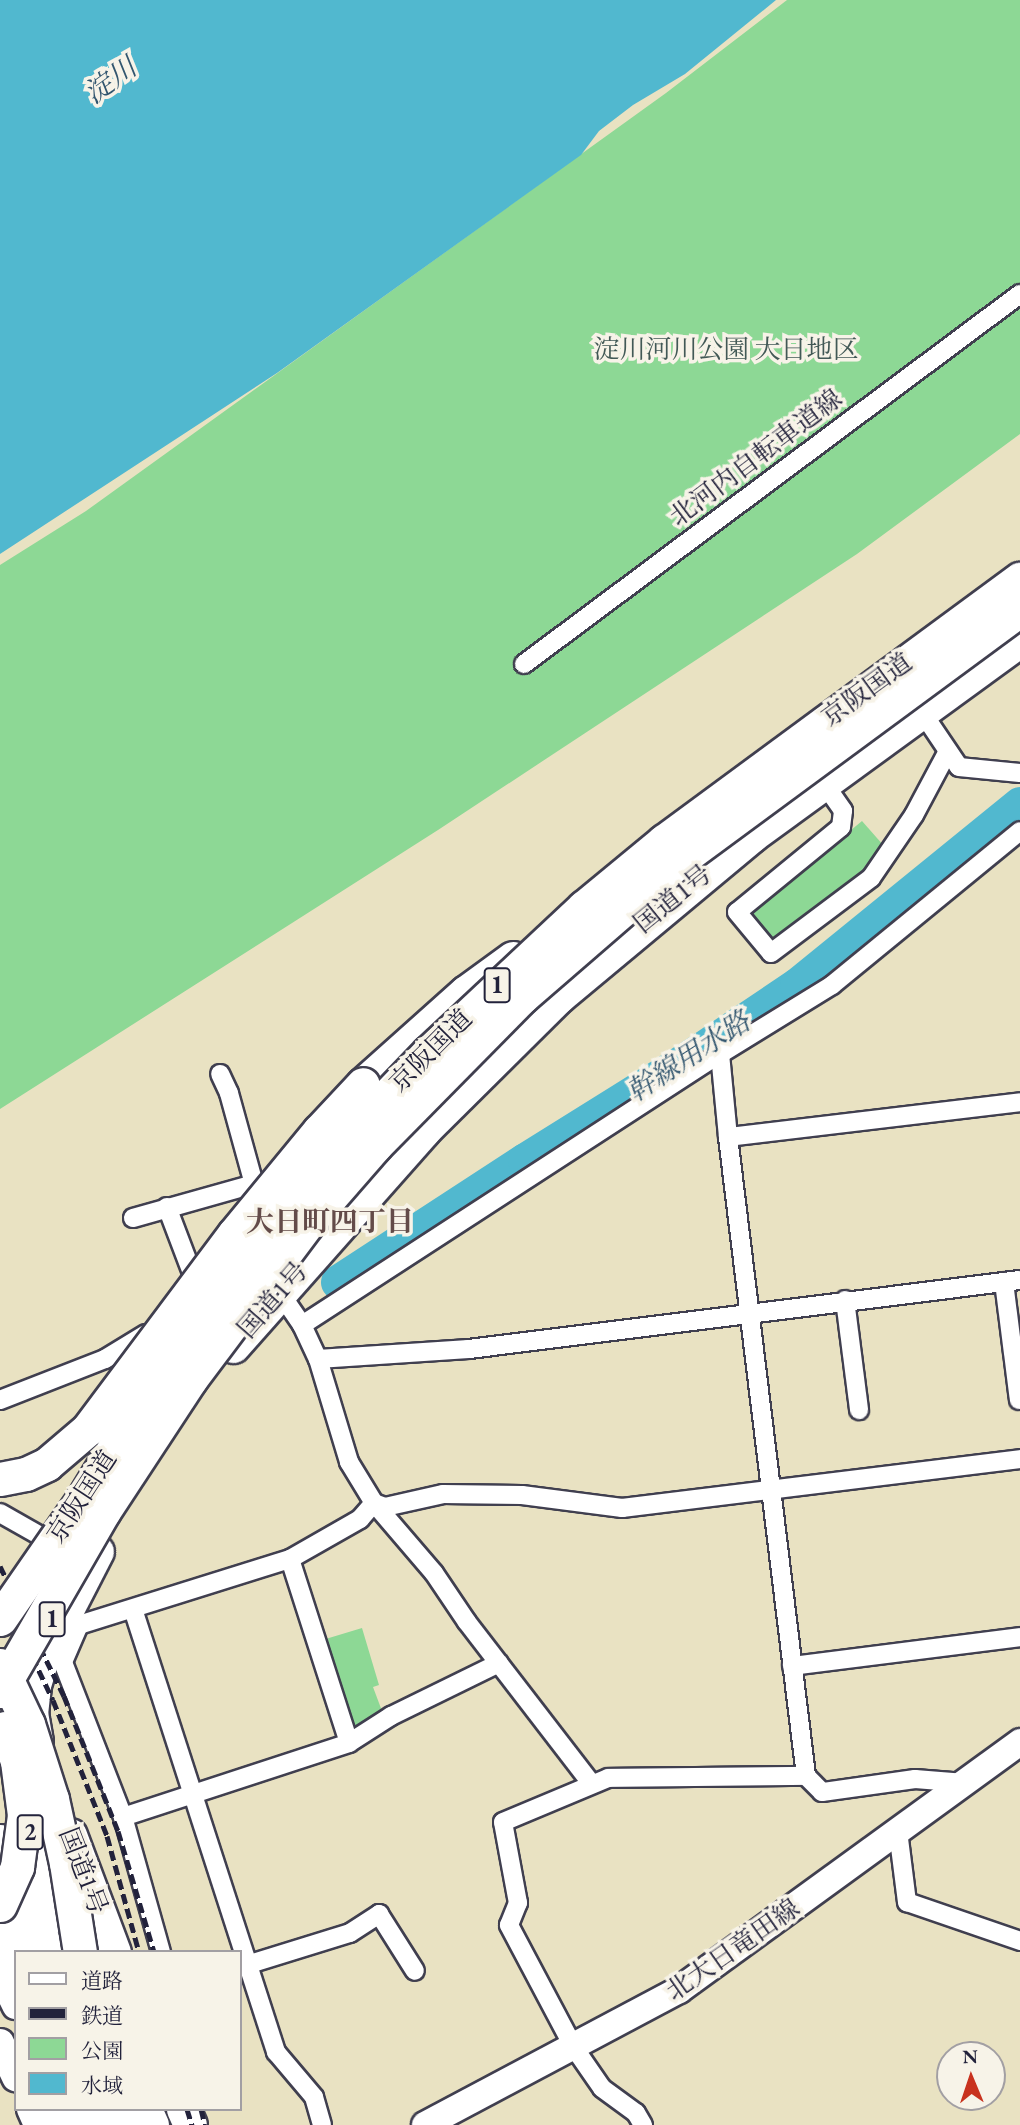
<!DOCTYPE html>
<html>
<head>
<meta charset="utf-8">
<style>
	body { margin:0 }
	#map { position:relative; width:1020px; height:2125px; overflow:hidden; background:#e9e2c2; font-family:"EB Garamond","Noto Serif JP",serif }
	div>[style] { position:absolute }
	.green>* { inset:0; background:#8dd895 }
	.water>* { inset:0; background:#51b8cf }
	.river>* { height:35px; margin:-17.5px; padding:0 17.5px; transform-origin:17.5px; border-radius:17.5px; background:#51b8cf }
	.roads { filter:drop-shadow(2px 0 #403f4f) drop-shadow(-2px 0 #403f4f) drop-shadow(0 2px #403f4f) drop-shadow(0 -2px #403f4f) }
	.street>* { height:18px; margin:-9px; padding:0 9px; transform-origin:9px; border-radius:9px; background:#fff }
	.secondary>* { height:26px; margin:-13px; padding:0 13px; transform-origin:13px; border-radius:13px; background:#fff }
	.primary>* { height:28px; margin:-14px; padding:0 14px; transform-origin:14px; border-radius:14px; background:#fff }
	.highway>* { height:33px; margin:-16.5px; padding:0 16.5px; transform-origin:16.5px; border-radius:16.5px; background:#fff }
	.rail>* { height:5px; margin-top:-2.5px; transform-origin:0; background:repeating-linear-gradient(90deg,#22223b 0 10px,transparent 0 15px) }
	.bridges { filter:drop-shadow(2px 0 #403f4f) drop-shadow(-2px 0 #403f4f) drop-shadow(0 2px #403f4f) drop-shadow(0 -2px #403f4f) }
	.highway-bridge>* { height:33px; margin:-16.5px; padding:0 16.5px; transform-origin:16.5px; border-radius:16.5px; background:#fff }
	span { translate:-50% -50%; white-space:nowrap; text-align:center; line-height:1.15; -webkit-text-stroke:7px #f7f3e8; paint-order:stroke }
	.shield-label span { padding:2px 5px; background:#f7f3e8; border:2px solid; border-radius:5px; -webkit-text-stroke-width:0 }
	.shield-label { font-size:24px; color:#22223b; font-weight:700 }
	.park-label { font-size:26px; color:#425956 }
	.street-label { font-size:26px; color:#22223b }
	.water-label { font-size:28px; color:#32566f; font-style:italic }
	.neighbourhood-label { font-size:28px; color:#634b49; font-weight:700 }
	.legend { position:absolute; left:14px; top:1950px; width:228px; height:161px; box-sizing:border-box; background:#f7f3e8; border:2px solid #a29fa3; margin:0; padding:9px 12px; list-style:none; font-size:21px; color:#22223b }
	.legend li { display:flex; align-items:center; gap:14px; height:35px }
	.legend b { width:35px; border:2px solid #a29fa3 }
	.north { position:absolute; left:936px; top:2041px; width:70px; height:70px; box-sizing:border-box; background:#f7f3e8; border:2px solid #a29fa3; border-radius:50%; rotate:358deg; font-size:19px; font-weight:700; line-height:28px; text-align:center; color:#22223b }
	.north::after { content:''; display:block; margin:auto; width:24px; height:32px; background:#c8321e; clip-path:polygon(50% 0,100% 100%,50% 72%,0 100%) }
</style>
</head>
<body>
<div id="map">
	<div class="green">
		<i style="clip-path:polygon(787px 0,1020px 0,1020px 434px,857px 554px,438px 830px,0 1109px,0 565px,86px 511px,666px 93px)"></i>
		<i style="clip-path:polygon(862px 821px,884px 846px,865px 873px,776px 942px,769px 941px,751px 919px,752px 912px)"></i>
		<i style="clip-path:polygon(362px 1628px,379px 1685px,373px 1687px,382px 1711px,355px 1733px,319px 1641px)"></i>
	</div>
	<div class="water">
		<i style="clip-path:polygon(0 0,776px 0,685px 74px,633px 105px,599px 131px,581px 155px,277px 373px,0 554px)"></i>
	</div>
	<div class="river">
		<i style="left:338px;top:1282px;width:223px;rotate:-33.1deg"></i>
		<i style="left:525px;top:1160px;width:187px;rotate:-31.9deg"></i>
		<i style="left:684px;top:1061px;width:136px;rotate:-33.9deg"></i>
		<i style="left:797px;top:985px;width:287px;rotate:-39.1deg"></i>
	</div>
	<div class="roads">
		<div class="street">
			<i style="left:524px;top:664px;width:619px;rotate:-36.72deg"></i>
			<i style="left:928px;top:721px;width:55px;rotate:56deg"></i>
			<i style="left:959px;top:767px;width:61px;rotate:5.6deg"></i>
			<i style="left:823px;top:782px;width:35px;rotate:55deg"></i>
			<i style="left:843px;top:811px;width:16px;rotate:97deg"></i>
			<i style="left:841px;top:827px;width:134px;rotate:140.7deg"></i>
			<i style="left:737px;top:912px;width:53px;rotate:50.3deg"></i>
			<i style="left:771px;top:953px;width:125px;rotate:-36.9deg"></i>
			<i style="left:871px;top:878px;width:76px;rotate:-55.7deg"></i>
			<i style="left:914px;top:815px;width:72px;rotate:-62deg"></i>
			<i style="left:728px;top:1137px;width:83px;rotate:-95.5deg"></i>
			<i style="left:720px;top:1054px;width:132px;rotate:-31.6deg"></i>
			<i style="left:832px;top:985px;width:243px;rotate:-39.3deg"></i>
			<i style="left:167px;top:1207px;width:85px;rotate:69.2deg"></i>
			<i style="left:133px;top:1218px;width:126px;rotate:-15.7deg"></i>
			<i style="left:254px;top:1184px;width:94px;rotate:-105.4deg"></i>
			<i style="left:229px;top:1093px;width:21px;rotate:-115deg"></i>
			<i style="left:1004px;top:1282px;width:119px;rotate:82.8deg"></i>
			<i style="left:276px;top:1287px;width:46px;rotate:55.6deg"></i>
			<i style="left:302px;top:1325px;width:38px;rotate:65deg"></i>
			<i style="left:318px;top:1359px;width:108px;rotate:73.2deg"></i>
			<i style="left:349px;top:1462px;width:48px;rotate:58.6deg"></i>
			<i style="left:374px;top:1503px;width:92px;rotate:49.4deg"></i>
			<i style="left:434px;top:1573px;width:59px;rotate:56deg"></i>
			<i style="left:467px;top:1622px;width:203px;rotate:52.4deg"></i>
			<i style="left:845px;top:1300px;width:111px;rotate:82.7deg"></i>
			<i style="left:302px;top:1325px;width:498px;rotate:-33deg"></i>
			<i style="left:318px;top:1359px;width:151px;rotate:-3.8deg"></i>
			<i style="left:469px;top:1349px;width:555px;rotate:-7.14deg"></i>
			<i style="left:0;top:1400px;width:113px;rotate:-21.3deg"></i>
			<i style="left:105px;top:1359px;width:48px;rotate:-31.4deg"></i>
			<i style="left:374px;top:1503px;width:12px;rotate:20deg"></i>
			<i style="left:385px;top:1507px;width:59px;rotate:-12.6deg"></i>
			<i style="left:443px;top:1494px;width:79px;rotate:0.7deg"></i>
			<i style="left:522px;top:1495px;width:101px;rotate:7.4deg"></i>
			<i style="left:622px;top:1508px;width:401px;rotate:-7deg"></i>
			<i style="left:0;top:1513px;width:67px;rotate:29.6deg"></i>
			<i style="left:290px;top:1559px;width:193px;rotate:72.2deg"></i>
			<i style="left:349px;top:1743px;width:50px;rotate:-32.7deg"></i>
			<i style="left:391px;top:1716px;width:120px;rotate:-26.1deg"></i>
			<i style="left:133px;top:1609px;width:466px;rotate:72.1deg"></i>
			<i style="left:276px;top:2052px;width:59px;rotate:49.8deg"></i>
			<i style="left:314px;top:2097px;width:29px;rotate:74deg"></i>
			<i style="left:792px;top:1666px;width:230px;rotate:-7.2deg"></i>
			<i style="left:965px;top:1783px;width:50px;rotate:-175.4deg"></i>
			<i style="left:915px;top:1779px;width:94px;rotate:172deg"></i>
			<i style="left:822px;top:1792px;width:23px;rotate:-135deg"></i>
			<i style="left:806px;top:1776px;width:644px;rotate:-96.96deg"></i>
			<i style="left:728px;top:1137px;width:294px;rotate:-6.8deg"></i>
			<i style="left:123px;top:1817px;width:238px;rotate:-18.1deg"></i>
			<i style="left:898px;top:1831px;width:72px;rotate:82.8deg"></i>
			<i style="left:907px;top:1902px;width:120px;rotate:19deg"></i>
			<i style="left:161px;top:1952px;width:140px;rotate:-105.7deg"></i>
			<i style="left:123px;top:1817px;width:166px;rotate:-111.2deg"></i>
			<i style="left:63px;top:1662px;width:40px;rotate:-66.6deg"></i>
			<i style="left:79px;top:1625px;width:221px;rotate:-17.4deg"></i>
			<i style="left:290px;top:1559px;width:81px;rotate:-29.7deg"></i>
			<i style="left:360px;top:1519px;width:21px;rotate:-49deg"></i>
			<i style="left:240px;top:1967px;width:115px;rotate:-17.2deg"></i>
			<i style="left:350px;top:1933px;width:35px;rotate:-33deg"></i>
			<i style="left:379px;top:1914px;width:67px;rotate:57.7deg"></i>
			<i style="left:643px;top:2125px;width:14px;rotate:-120deg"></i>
			<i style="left:636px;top:2113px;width:42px;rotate:-143.7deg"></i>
			<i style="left:602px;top:2088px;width:51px;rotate:-124.6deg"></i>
			<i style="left:573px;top:2046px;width:137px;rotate:-117.9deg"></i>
			<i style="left:509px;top:1925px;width:24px;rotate:-68deg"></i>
			<i style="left:518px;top:1903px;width:82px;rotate:-100.5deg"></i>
			<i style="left:503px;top:1822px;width:114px;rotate:-22.7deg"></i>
			<i style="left:608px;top:1778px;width:198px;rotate:-0.6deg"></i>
		</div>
		<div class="secondary">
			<i style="left:425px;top:2125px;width:288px;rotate:-28deg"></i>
			<i style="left:679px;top:1990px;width:422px;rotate:-36deg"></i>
		</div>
		<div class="primary">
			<i style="left:22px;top:1814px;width:117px;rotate:67.4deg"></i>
			<i style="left:0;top:1972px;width:37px;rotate:64deg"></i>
			<i style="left:0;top:2043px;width:38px;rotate:65deg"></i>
			<i style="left:31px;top:2109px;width:17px;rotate:66deg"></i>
			<i style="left:60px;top:2109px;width:17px;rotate:69deg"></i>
			<i style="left:101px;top:2109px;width:17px;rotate:66deg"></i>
			<i style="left:148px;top:2109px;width:17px;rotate:66deg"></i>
		</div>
		<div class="highway">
			<i style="left:363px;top:1084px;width:138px;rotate:-41.8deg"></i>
			<i style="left:466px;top:992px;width:58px;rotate:-35.9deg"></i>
			<i style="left:233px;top:1346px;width:288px;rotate:-48.5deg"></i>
			<i style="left:424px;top:1130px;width:189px;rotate:-44.8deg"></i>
			<i style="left:558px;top:997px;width:251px;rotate:-39.8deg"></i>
			<i style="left:751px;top:836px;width:333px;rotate:-36.1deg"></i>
			<i style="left:36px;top:1741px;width:27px;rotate:-100deg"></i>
			<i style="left:31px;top:1714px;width:29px;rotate:-84deg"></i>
			<i style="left:34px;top:1685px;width:28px;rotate:-73deg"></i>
			<i style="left:42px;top:1658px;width:120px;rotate:-62.8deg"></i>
			<i style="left:70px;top:1835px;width:125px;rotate:69.4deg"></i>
			<i style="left:0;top:1841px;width:121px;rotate:66.6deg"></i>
			<i style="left:0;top:1920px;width:39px;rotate:66deg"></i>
			<i style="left:83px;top:2109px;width:17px;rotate:66deg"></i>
			<i style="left:120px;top:2109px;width:18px;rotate:61deg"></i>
			<i style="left:183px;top:2109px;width:17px;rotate:66deg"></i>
		</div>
	</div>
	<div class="rail">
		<i style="left:0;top:1566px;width:145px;rotate:63.8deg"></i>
		<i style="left:64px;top:1696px;width:145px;rotate:68.2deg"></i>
		<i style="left:118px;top:1831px;width:126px;rotate:73.4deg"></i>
		<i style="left:0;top:1589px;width:123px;rotate:64.5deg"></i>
		<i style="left:53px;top:1700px;width:146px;rotate:68.3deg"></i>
		<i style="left:107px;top:1836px;width:120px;rotate:74.6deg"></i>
		<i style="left:187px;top:2109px;width:17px;rotate:73deg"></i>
		<i style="left:201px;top:2109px;width:16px;rotate:76deg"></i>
	</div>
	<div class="bridges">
		<div class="highway-bridge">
			<i style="left:0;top:1479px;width:26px;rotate:-11deg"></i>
			<i style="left:26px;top:1474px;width:23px;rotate:-25deg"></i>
			<i style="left:47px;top:1464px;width:54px;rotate:-40.5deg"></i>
			<i style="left:88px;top:1429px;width:244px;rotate:-53.2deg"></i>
			<i style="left:234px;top:1234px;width:134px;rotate:-50.5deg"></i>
			<i style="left:319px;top:1131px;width:64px;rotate:-46.9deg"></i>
			<i style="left:0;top:1619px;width:146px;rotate:-55.3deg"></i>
			<i style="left:83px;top:1499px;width:81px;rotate:-58.7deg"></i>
			<i style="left:125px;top:1430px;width:176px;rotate:-54.7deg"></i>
			<i style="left:227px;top:1286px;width:98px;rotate:-52.4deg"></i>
			<i style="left:287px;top:1208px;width:106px;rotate:-49.2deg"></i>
			<i style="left:356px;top:1128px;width:105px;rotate:-46.2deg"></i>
			<i style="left:429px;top:1052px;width:212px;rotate:-43.1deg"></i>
			<i style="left:584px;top:907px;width:104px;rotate:-39.5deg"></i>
			<i style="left:664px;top:841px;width:442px;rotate:-36.4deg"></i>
			<i style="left:0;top:1665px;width:65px;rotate:64.6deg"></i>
			<i style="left:28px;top:1724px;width:79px;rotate:72.3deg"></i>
			<i style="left:52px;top:1799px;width:66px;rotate:77.7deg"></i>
			<i style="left:66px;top:1863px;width:90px;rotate:81.1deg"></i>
			<i style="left:0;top:1691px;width:208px;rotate:-60deg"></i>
			<i style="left:104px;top:1511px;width:157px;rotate:-56.7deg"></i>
			<i style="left:190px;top:1380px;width:196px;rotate:-53.1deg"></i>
			<i style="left:308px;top:1223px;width:102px;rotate:-49deg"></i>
			<i style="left:375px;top:1146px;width:209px;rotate:-45.4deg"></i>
			<i style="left:522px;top:997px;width:208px;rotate:-40.9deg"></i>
			<i style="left:679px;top:861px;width:423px;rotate:-36.4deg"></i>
			<i style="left:0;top:1905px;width:42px;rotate:-65.9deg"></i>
			<i style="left:17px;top:1867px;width:52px;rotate:-82.3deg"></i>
			<i style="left:24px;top:1815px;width:54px;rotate:-97.4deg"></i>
			<i style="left:17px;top:1761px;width:35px;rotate:-110deg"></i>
		</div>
	</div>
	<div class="shield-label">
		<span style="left:497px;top:985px">1</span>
		<span style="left:52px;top:1619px">1</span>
		<span style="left:30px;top:1832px">2</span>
	</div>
	<div class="park-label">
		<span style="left:726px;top:350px">淀川河川公園 大日地区</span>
	</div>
	<div class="street-label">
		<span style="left:756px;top:458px;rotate:-37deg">北河内自転車道線</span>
		<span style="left:867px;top:690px;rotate:-36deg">京阪国道</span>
		<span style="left:673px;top:899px;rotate:-39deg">国道1号</span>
		<span style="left:431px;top:1051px;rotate:-45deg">京阪国道</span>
		<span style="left:273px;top:1300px;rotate:-49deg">国道1号</span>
		<span style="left:82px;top:1497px;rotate:-57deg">京阪国道</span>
		<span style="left:83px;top:1871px;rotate:69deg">国道1号</span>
		<span style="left:733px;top:1950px;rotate:-35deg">北大日竜田線</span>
	</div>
	<div class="water-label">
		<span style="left:110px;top:80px;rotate:-36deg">淀川</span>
		<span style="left:688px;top:1056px;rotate:-33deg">幹線用水路</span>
	</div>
	<div class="neighbourhood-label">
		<span style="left:330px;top:1221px">大日町四丁目</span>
	</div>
	<ul class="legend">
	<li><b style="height:9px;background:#fff"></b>道路</li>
	<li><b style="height:9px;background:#22223b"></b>鉄道</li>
	<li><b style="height:19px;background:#8dd895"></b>公園</li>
	<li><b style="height:19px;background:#51b8cf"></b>水域</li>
	</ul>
	<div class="north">N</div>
</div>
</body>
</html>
